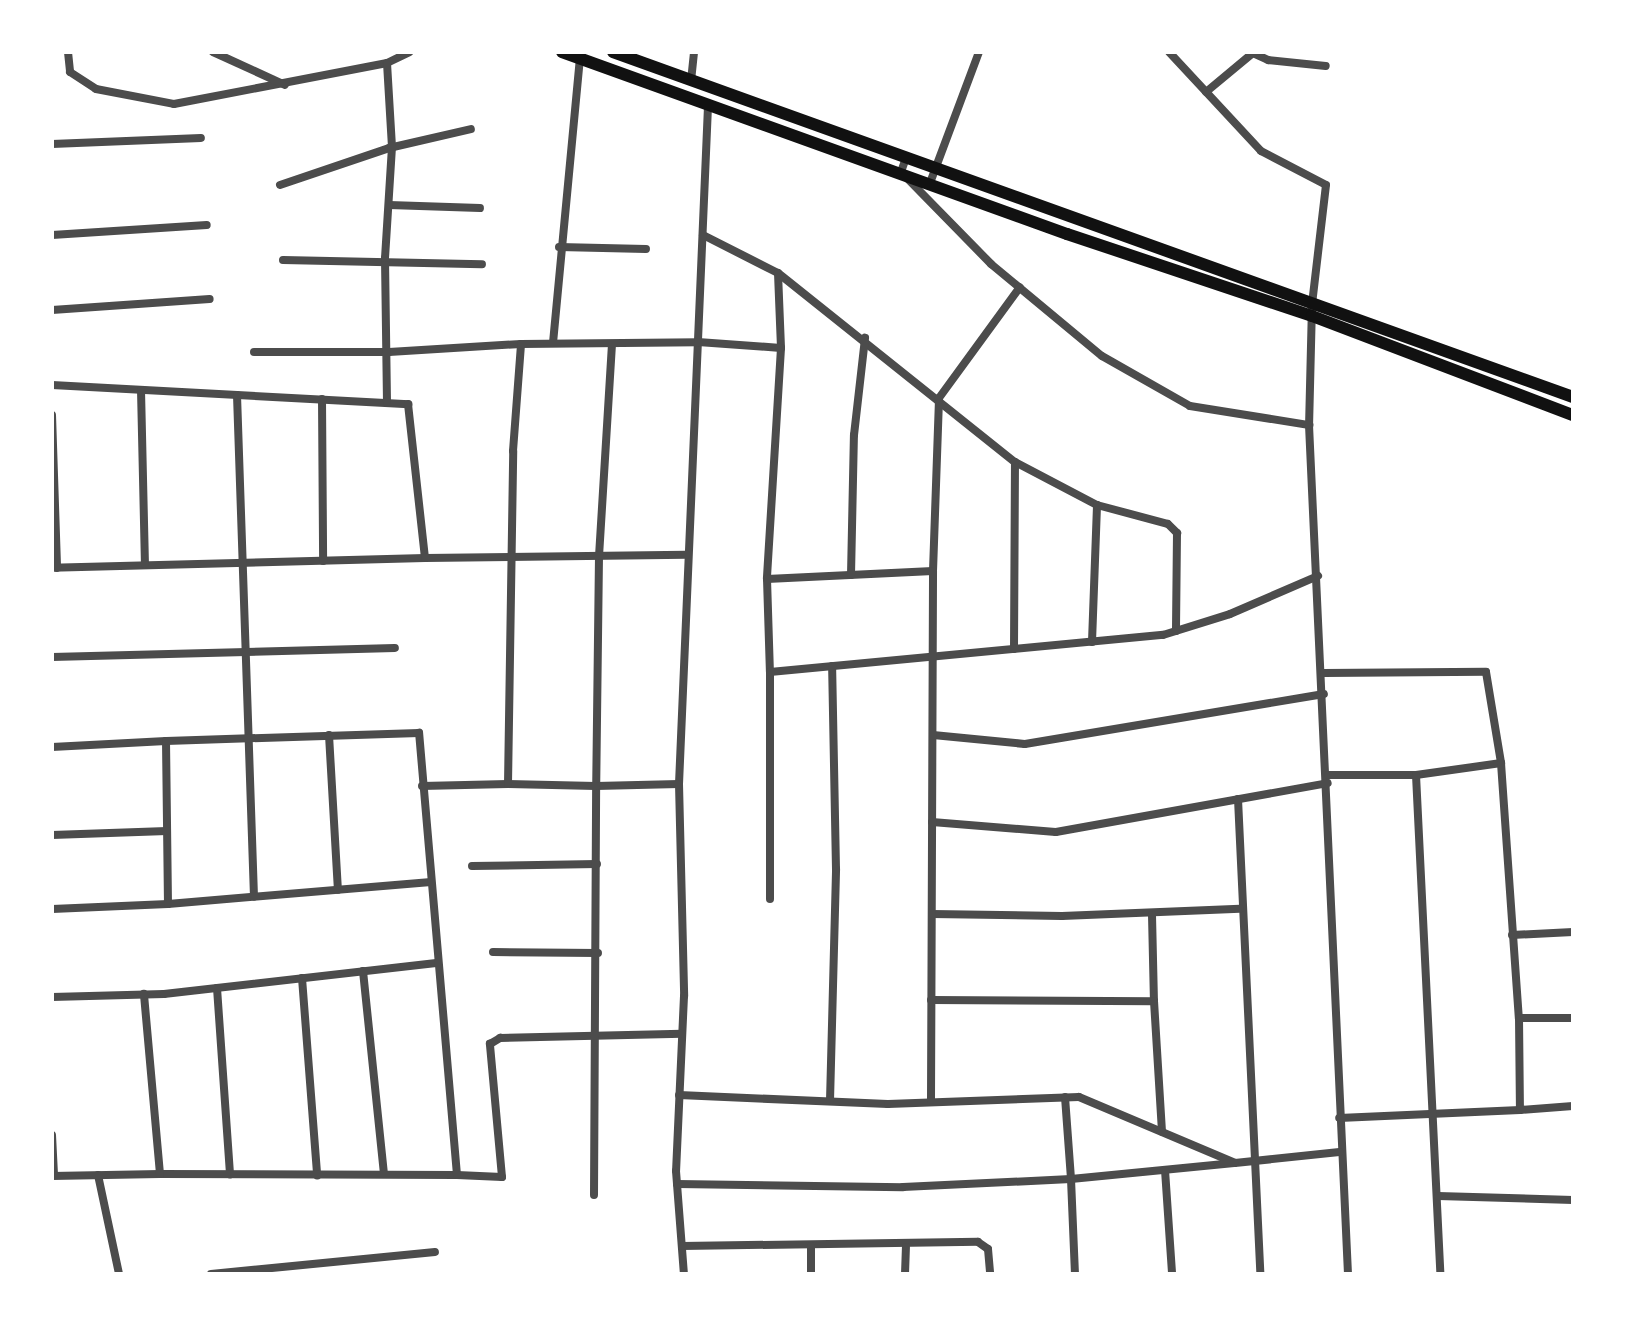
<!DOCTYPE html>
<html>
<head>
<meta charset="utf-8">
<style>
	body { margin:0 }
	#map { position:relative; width:1625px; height:1326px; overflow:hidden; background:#fff; font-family:"Roboto Condensed",sans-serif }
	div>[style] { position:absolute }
	.minor>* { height:8px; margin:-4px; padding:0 4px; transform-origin:4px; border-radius:4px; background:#4c4c4c }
	.trunk>* { height:12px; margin:-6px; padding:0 6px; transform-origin:6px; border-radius:6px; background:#111 }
	span { translate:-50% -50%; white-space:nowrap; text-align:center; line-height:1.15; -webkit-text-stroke:6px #fff; paint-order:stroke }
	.frame { position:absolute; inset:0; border:54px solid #fff; pointer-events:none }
</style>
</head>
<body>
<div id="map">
	<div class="minor">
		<i style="left:68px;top:52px;width:20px;rotate:84deg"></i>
		<i style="left:70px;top:72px;width:31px;rotate:33deg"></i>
		<i style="left:96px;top:89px;width:79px;rotate:10.9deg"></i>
		<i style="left:174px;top:104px;width:217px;rotate:-10.9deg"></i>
		<i style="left:387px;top:63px;width:25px;rotate:-26deg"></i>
		<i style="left:213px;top:52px;width:79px;rotate:24.6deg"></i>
		<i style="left:1169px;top:52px;width:135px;rotate:47.1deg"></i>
		<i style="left:1261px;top:151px;width:73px;rotate:27.6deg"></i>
		<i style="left:1326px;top:185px;width:121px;rotate:96.7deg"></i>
		<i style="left:1312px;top:305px;width:120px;rotate:91.4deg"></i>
		<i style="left:1309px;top:425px;width:850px;rotate:87.37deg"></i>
		<i style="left:1253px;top:53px;width:17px;rotate:25deg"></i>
		<i style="left:1268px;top:60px;width:58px;rotate:5.9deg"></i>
		<i style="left:691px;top:81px;width:29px;rotate:-84deg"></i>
		<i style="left:1206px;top:92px;width:62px;rotate:-39.8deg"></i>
		<i style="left:52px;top:144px;width:149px;rotate:-2.3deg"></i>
		<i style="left:906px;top:158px;width:15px;rotate:110deg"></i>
		<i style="left:901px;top:172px;width:129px;rotate:45.6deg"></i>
		<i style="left:991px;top:264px;width:144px;rotate:39.7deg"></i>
		<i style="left:1102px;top:356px;width:101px;rotate:29.6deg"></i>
		<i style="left:1190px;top:406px;width:121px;rotate:9.1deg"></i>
		<i style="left:930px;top:183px;width:140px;rotate:-69.5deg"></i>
		<i style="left:280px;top:185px;width:115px;rotate:-18.7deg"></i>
		<i style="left:389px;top:148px;width:84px;rotate:-13deg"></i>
		<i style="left:389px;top:205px;width:91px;rotate:1.9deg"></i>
		<i style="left:52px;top:235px;width:155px;rotate:-3.7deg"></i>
		<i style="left:703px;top:235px;width:84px;rotate:26.9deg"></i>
		<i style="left:778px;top:273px;width:303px;rotate:38.6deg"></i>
		<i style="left:1015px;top:462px;width:93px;rotate:27.7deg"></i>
		<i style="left:559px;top:247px;width:87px;rotate:1.3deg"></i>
		<i style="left:283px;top:260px;width:199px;rotate:1.2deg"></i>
		<i style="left:778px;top:273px;width:75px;rotate:87.7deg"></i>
		<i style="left:781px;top:348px;width:231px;rotate:93.5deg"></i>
		<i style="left:767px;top:579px;width:166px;rotate:-2.8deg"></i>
		<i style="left:933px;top:571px;width:173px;rotate:-88deg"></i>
		<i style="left:939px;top:398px;width:137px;rotate:-53.9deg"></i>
		<i style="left:52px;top:310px;width:158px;rotate:-4deg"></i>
		<i style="left:553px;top:343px;width:285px;rotate:-84.6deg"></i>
		<i style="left:612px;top:344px;width:212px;rotate:93.5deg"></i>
		<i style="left:599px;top:556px;width:230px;rotate:90.7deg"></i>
		<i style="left:596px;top:786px;width:83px;rotate:-1.4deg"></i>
		<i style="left:679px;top:784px;width:678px;rotate:-87.55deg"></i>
		<i style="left:254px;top:352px;width:135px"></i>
		<i style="left:389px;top:352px;width:132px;rotate:-3.5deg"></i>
		<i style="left:52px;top:385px;width:357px;rotate:3.1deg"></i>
		<i style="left:408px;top:404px;width:155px;rotate:83.7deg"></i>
		<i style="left:425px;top:558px;width:373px;rotate:178.5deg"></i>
		<i style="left:141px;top:390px;width:174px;rotate:88.7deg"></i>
		<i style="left:237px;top:395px;width:502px;rotate:88.06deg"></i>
		<i style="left:322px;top:399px;width:162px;rotate:89.6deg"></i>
		<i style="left:387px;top:402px;width:144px;rotate:-90.8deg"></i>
		<i style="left:385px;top:258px;width:111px;rotate:-86.4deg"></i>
		<i style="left:392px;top:147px;width:84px;rotate:-93.4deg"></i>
		<i style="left:52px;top:415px;width:153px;rotate:88.1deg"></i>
		<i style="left:425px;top:558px;width:261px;rotate:-0.7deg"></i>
		<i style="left:851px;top:575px;width:140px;rotate:-88.8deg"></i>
		<i style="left:854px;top:435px;width:98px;rotate:-83.5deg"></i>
		<i style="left:767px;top:579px;width:93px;rotate:88.2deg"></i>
		<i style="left:1092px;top:642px;width:137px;rotate:-87.9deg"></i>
		<i style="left:1097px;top:505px;width:73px;rotate:15deg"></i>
		<i style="left:1168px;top:524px;width:13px;rotate:45deg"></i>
		<i style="left:1177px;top:533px;width:98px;rotate:90.6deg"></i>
		<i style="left:1014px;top:649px;width:187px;rotate:-89.7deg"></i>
		<i style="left:52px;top:657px;width:343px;rotate:-1.5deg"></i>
		<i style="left:1324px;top:673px;width:162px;rotate:-0.4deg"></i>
		<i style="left:1486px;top:672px;width:92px;rotate:80.6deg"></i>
		<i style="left:329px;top:735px;width:155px;rotate:86.7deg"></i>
		<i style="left:933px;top:735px;width:92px;rotate:5.6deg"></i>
		<i style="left:1025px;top:744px;width:303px;rotate:-9.5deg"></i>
		<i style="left:52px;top:747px;width:114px;rotate:-3deg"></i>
		<i style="left:166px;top:741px;width:163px;rotate:89.3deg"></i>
		<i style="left:168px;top:904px;width:116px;rotate:177.5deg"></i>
		<i style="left:1328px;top:775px;width:88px"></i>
		<i style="left:1416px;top:775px;width:86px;rotate:-8deg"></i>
		<i style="left:1501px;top:763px;width:256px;rotate:86deg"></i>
		<i style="left:1519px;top:1018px;width:92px;rotate:89.4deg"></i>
		<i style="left:1520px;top:1110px;width:181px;rotate:177.5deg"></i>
		<i style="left:1416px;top:775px;width:500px;rotate:87.2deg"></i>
		<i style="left:679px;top:784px;width:212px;rotate:88.6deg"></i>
		<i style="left:684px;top:996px;width:175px;rotate:92.6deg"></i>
		<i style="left:676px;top:1171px;width:103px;rotate:85.6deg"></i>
		<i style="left:422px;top:786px;width:86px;rotate:-1.3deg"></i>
		<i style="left:1238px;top:799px;width:476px;rotate:87.3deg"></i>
		<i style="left:932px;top:822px;width:124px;rotate:4.6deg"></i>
		<i style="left:1056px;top:832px;width:276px;rotate:-10.2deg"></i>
		<i style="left:52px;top:835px;width:115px;rotate:-2deg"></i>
		<i style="left:472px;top:866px;width:125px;rotate:-0.9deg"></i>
		<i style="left:770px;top:899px;width:227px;rotate:-90deg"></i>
		<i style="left:770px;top:672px;width:395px;rotate:-5.4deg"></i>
		<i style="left:1163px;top:635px;width:70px;rotate:-17.4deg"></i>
		<i style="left:1230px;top:614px;width:96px;rotate:-23.4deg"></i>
		<i style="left:168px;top:904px;width:261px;rotate:-4.8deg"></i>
		<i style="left:932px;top:914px;width:130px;rotate:0.9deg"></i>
		<i style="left:1062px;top:916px;width:178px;rotate:-2.3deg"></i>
		<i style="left:1152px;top:915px;width:86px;rotate:88.7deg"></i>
		<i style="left:1512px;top:935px;width:61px;rotate:-2.8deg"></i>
		<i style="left:493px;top:952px;width:105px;rotate:0.5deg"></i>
		<i style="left:363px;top:971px;width:204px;rotate:84.1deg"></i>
		<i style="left:302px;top:978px;width:198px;rotate:85.6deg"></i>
		<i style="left:217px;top:988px;width:187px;rotate:86deg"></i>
		<i style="left:52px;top:997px;width:112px;rotate:-1.5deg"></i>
		<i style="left:164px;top:994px;width:274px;rotate:-6.5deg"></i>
		<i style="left:931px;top:1000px;width:223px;rotate:0.3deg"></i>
		<i style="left:1154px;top:1001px;width:131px;rotate:86.5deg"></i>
		<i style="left:1519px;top:1018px;width:54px"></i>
		<i style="left:679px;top:1095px;width:209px;rotate:2.5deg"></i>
		<i style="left:888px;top:1104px;width:191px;rotate:-2.1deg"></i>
		<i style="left:1079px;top:1097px;width:169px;rotate:22.9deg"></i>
		<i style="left:1235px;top:1163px;width:105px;rotate:-6deg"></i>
		<i style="left:1065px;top:1097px;width:82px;rotate:85.8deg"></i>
		<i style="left:1071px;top:1179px;width:164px;rotate:-5.6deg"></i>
		<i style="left:931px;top:1100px;width:529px;rotate:-89.78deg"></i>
		<i style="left:830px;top:1101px;width:232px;rotate:-88.5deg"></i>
		<i style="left:836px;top:869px;width:203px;rotate:-91.1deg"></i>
		<i style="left:1520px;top:1110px;width:53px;rotate:-4.3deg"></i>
		<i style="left:52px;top:1135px;width:40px;rotate:87.1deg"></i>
		<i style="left:1165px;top:1170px;width:104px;rotate:86.1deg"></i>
		<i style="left:160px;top:1174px;width:297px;rotate:0.2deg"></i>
		<i style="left:457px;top:1175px;width:444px;rotate:-94.9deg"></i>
		<i style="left:419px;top:733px;width:253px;rotate:178.2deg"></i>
		<i style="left:98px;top:1175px;width:101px;rotate:78deg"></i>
		<i style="left:457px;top:1175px;width:45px;rotate:2.5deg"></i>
		<i style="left:502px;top:1177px;width:134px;rotate:-95.2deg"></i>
		<i style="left:490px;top:1044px;width:12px;rotate:-31deg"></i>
		<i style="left:500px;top:1038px;width:182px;rotate:-1.3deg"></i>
		<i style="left:52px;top:1176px;width:108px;rotate:-1.1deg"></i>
		<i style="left:160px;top:1174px;width:181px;rotate:-95.1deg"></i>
		<i style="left:677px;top:1184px;width:226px;rotate:0.8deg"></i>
		<i style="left:903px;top:1187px;width:168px;rotate:-2.7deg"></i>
		<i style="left:1071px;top:1179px;width:95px;rotate:87.6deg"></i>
		<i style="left:594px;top:1195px;width:409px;rotate:-89.7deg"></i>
		<i style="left:596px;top:786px;width:88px;rotate:-178.7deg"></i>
		<i style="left:508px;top:784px;width:333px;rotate:-89.1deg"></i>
		<i style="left:513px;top:451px;width:107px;rotate:-85.7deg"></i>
		<i style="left:521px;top:344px;width:177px;rotate:-0.6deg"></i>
		<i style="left:698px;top:342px;width:83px;rotate:4.1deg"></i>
		<i style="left:1438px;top:1196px;width:135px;rotate:1.7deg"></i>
		<i style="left:682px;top:1246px;width:296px;rotate:-0.8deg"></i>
		<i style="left:978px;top:1242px;width:12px;rotate:35deg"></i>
		<i style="left:988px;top:1249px;width:25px;rotate:85deg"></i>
		<i style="left:211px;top:1274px;width:225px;rotate:-5.6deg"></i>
		<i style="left:811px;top:1274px;width:28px;rotate:-90deg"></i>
		<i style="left:905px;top:1274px;width:27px;rotate:-88deg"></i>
	</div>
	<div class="trunk">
		<i style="left:562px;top:52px;width:537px;rotate:19.82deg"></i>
		<i style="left:1067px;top:234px;width:258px;rotate:18.5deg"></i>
		<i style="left:1312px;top:316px;width:279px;rotate:20.8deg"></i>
		<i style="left:613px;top:52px;width:1020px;rotate:19.77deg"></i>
	</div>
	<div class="frame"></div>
</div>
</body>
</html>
